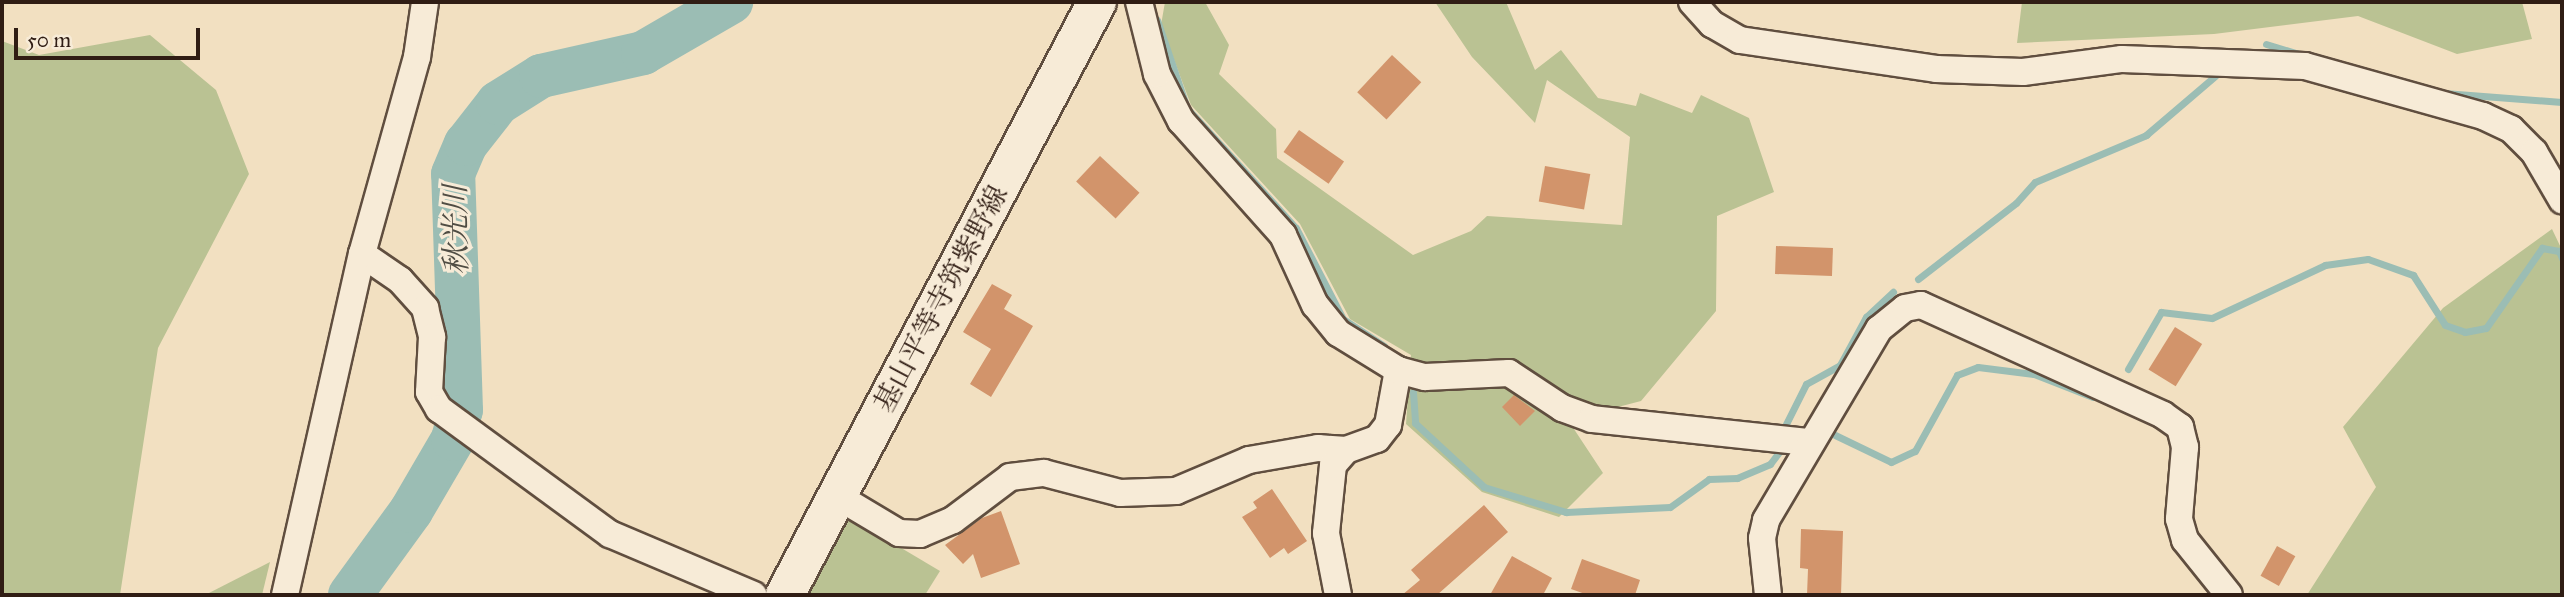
<!DOCTYPE html>
<html>
<head>
<meta charset="utf-8">
<style>
	body { margin:0 }
	#map { position:relative; width:2564px; height:597px; overflow:hidden; background:#f2e0c1; font-family:"IM FELL Great Primer","Noto Serif JP",serif }
	div>[style] { position:absolute }
	.green>* { inset:0; background:#bac293 }
	.stream>* { height:7px; margin:-3.5px; padding:0 3.5px; transform-origin:3.5px; border-radius:3.5px; background:#9bbdb4 }
	.river>* { height:44px; margin:-22px; padding:0 22px; transform-origin:22px; border-radius:22px; background:#9bbdb4 }
	.building>* { inset:0; background:#d2946b; transform-origin:0 0 }
	.roads { filter:drop-shadow(2px 0 #604e3f) drop-shadow(-2px 0 #604e3f) drop-shadow(0 2px #604e3f) drop-shadow(0 -2px #604e3f) }
	.street>* { height:26px; margin:-13px; padding:0 13px; transform-origin:13px; border-radius:13px; background:#f7ebd7 }
	.secondary>* { height:38px; margin:-19px; padding:0 19px; transform-origin:19px; border-radius:19px; background:#f7ebd7 }
	span { translate:-50% -50%; white-space:nowrap; text-align:center; line-height:1.15; -webkit-text-stroke:6px #f7ebd7; paint-order:stroke }
	.street-label { font-size:28px; color:#301d14 }
	.water-label { font-size:30px; color:#504d44; font-style:italic }
	.frame { position:absolute; inset:0; border:4px solid #301d14; pointer-events:none }
	.scale { position:absolute; left:14px; top:28px; width:186px; height:32px; box-sizing:border-box; border:4px solid #301d14; border-top:0; padding-left:9px; font-size:21px; line-height:24px; white-space:nowrap; color:#301d14; -webkit-text-stroke:5px #f7ebd7; paint-order:stroke }
</style>
</head>
<body>
<div id="map">
	<div class="green">
		<i style="clip-path:polygon(1165px 2px,1205px 2px,1229px 45px,1219px 74px,1276px 129px,1277px 158px,1413px 255px,1471px 231px,1487px 216px,1622px 225px,1630px 137px,1547px 80px,1535px 123px,1472px 57px,1435px 2px,1506px 2px,1535px 70px,1561px 50px,1598px 98px,1636px 106px,1640px 93px,1692px 113px,1701px 95px,1749px 118px,1774px 192px,1717px 216px,1716px 311px,1641px 401px,1568px 420px,1603px 473px,1559px 517px,1482px 492px,1406px 424px,1411px 355px,1350px 319px,1300px 224px,1191px 105px,1161px 25px)"></i>
		<i style="clip-path:polygon(2022px 2px,2522px 2px,2532px 39px,2457px 54px,2358px 16px,2214px 34px,2017px 43px)"></i>
		<i style="clip-path:polygon(150px 35px,216px 90px,249px 174px,158px 348px,120px 595px,2px 595px,2px 41px,39px 55px)"></i>
		<i style="clip-path:polygon(2552px 229px,2562px 250px,2562px 595px,2307px 595px,2376px 487px,2343px 427px,2443px 308px)"></i>
		<i style="clip-path:polygon(844px 514px,940px 571px,925px 595px,808px 595px)"></i>
		<i style="clip-path:polygon(270px 562px,262px 595px,206px 595px,207px 594px)"></i>
	</div>
	<div class="stream">
		<i style="left:1157px;top:20px;width:93px;rotate:71.2deg"></i>
		<i style="left:1187px;top:108px;width:162px;rotate:47.8deg"></i>
		<i style="left:1296px;top:228px;width:102px;rotate:62.7deg"></i>
		<i style="left:1343px;top:319px;width:49px;rotate:33.4deg"></i>
		<i style="left:2266px;top:44px;width:37px;rotate:17deg"></i>
		<i style="left:2444px;top:93px;width:118px;rotate:4.4deg"></i>
		<i style="left:1918px;top:279px;width:124px;rotate:-37.8deg"></i>
		<i style="left:2016px;top:203px;width:28px;rotate:-48deg"></i>
		<i style="left:2035px;top:182px;width:121px;rotate:-22.9deg"></i>
		<i style="left:2146px;top:135px;width:91px;rotate:-40.5deg"></i>
		<i style="left:2128px;top:369px;width:66px;rotate:-59.9deg"></i>
		<i style="left:2161px;top:312px;width:51px;rotate:6.7deg"></i>
		<i style="left:2212px;top:318px;width:125px;rotate:-25.1deg"></i>
		<i style="left:2325px;top:265px;width:43px;rotate:-7.9deg"></i>
		<i style="left:2368px;top:259px;width:48px;rotate:19.6deg"></i>
		<i style="left:2413px;top:275px;width:59px;rotate:57.4deg"></i>
		<i style="left:2445px;top:325px;width:21px;rotate:19deg"></i>
		<i style="left:2465px;top:332px;width:21px;rotate:-11deg"></i>
		<i style="left:2486px;top:328px;width:98px;rotate:-55deg"></i>
		<i style="left:2542px;top:248px;width:17px;rotate:10deg"></i>
		<i style="left:2559px;top:251px;width:8px;rotate:67deg"></i>
		<i style="left:1413px;top:392px;width:31px;rotate:86deg"></i>
		<i style="left:1415px;top:423px;width:94px;rotate:42.8deg"></i>
		<i style="left:1484px;top:487px;width:86px;rotate:17deg"></i>
		<i style="left:1566px;top:512px;width:104px;rotate:-2.8deg"></i>
		<i style="left:1670px;top:507px;width:48px;rotate:-35.7deg"></i>
		<i style="left:1709px;top:479px;width:28px;rotate:-2deg"></i>
		<i style="left:1737px;top:478px;width:36px;rotate:-23deg"></i>
		<i style="left:1770px;top:464px;width:15px;rotate:-53deg"></i>
		<i style="left:1785px;top:426px;width:47px;rotate:-63.4deg"></i>
		<i style="left:1806px;top:384px;width:39px;rotate:-29deg"></i>
		<i style="left:1840px;top:365px;width:55px;rotate:-61.6deg"></i>
		<i style="left:1866px;top:317px;width:37px;rotate:-43deg"></i>
		<i style="left:1835px;top:435px;width:62px;rotate:25.7deg"></i>
		<i style="left:1891px;top:462px;width:26px;rotate:-25deg"></i>
		<i style="left:1915px;top:451px;width:87px;rotate:-61.1deg"></i>
		<i style="left:1957px;top:375px;width:22px;rotate:-21deg"></i>
		<i style="left:1978px;top:367px;width:56px;rotate:7.1deg"></i>
		<i style="left:2034px;top:374px;width:63px;rotate:21.3deg"></i>
	</div>
	<div class="river">
		<i style="left:350px;top:595px;width:104px;rotate:-54deg"></i>
		<i style="left:411px;top:511px;width:83px;rotate:-59.7deg"></i>
		<i style="left:453px;top:439px;width:30px;rotate:-75deg"></i>
		<i style="left:461px;top:410px;width:236px;rotate:-91.9deg"></i>
		<i style="left:453px;top:174px;width:33px;rotate:-67deg"></i>
		<i style="left:466px;top:144px;width:52px;rotate:-52deg"></i>
		<i style="left:498px;top:103px;width:51px;rotate:-32.1deg"></i>
		<i style="left:541px;top:76px;width:105px;rotate:-12.7deg"></i>
		<i style="left:643px;top:53px;width:102px;rotate:-30.1deg"></i>
	</div>
	<div class="building">
		<i style="left:1392px;top:55px;width:40px;height:51px;rotate:43deg"></i>
		<i style="left:1299px;top:130px;width:55px;height:27px;rotate:35deg"></i>
		<i style="left:1100px;top:156px;width:54px;height:35px;rotate:43deg"></i>
		<i style="left:1545px;top:166px;width:46px;height:36px;rotate:10deg"></i>
		<i style="left:1776px;top:246px;width:57px;height:28px;rotate:2deg"></i>
		<i style="clip-path:polygon(992px 284px,1012px 295px,1004px 309px,1033px 326px,991px 397px,970px 384px,991px 349px,963px 332px)"></i>
		<i style="left:2175px;top:327px;width:32px;height:50px;rotate:32deg"></i>
		<i style="clip-path:polygon(1514px 395px,1535px 411px,1520px 426px,1502px 407px)"></i>
		<i style="clip-path:polygon(1272px 489px,1307px 541px,1288px 554px,1284px 548px,1270px 558px,1242px 517px,1257px 508px,1253px 502px)"></i>
		<i style="clip-path:polygon(1484px 505px,1508px 532px,1437px 595px,1402px 595px,1420px 580px,1411px 570px)"></i>
		<i style="clip-path:polygon(1001px 511px,1020px 564px,981px 578px,973px 554px,963px 564px,945px 545px,982px 518px)"></i>
		<i style="clip-path:polygon(1801px 529px,1843px 531px,1841px 595px,1807px 595px,1808px 569px,1800px 568px)"></i>
		<i style="left:2277px;top:546px;width:21px;height:34px;rotate:29deg"></i>
		<i style="clip-path:polygon(1512px 556px,1552px 578px,1543px 595px,1490px 595px)"></i>
		<i style="clip-path:polygon(1582px 559px,1640px 580px,1635px 595px,1588px 595px,1571px 589px)"></i>
	</div>
	<div class="roads">
		<div class="street">
			<i style="left:1692px;top:2px;width:30px;rotate:48deg"></i>
			<i style="left:1712px;top:24px;width:32px;rotate:30deg"></i>
			<i style="left:1740px;top:40px;width:198px;rotate:8.4deg"></i>
			<i style="left:1936px;top:69px;width:87px;rotate:2deg"></i>
			<i style="left:2023px;top:72px;width:100px;rotate:-7.5deg"></i>
			<i style="left:2122px;top:59px;width:183px;rotate:2.2deg"></i>
			<i style="left:2305px;top:66px;width:185px;rotate:15.7deg"></i>
			<i style="left:2483px;top:116px;width:31px;rotate:25deg"></i>
			<i style="left:2511px;top:129px;width:33px;rotate:45deg"></i>
			<i style="left:2534px;top:152px;width:56px;rotate:59.7deg"></i>
			<i style="left:362px;top:254px;width:46px;rotate:34.4deg"></i>
			<i style="left:400px;top:280px;width:38px;rotate:48deg"></i>
			<i style="left:425px;top:308px;width:30px;rotate:76deg"></i>
			<i style="left:432px;top:337px;width:55px;rotate:93.1deg"></i>
			<i style="left:429px;top:392px;width:20px;rotate:60deg"></i>
			<i style="left:439px;top:409px;width:212px;rotate:36.2deg"></i>
			<i style="left:610px;top:534px;width:156px;rotate:23deg"></i>
			<i style="left:1398px;top:370px;width:28px;rotate:15deg"></i>
			<i style="left:1425px;top:377px;width:84px;rotate:-2.7deg"></i>
			<i style="left:1509px;top:373px;width:64px;rotate:33.4deg"></i>
			<i style="left:1562px;top:408px;width:32px;rotate:20deg"></i>
			<i style="left:1592px;top:419px;width:218px;rotate:6.1deg"></i>
			<i style="left:837px;top:496px;width:72px;rotate:30.8deg"></i>
			<i style="left:899px;top:533px;width:21px;rotate:3deg"></i>
			<i style="left:920px;top:534px;width:36px;rotate:-23deg"></i>
			<i style="left:953px;top:520px;width:71px;rotate:-37deg"></i>
			<i style="left:1010px;top:477px;width:34px;rotate:-7deg"></i>
			<i style="left:1044px;top:473px;width:79px;rotate:14.7deg"></i>
			<i style="left:1120px;top:493px;width:56px;rotate:-2deg"></i>
			<i style="left:1176px;top:491px;width:79px;rotate:-23deg"></i>
			<i style="left:1249px;top:460px;width:70px;rotate:-9.9deg"></i>
			<i style="left:1318px;top:448px;width:28px;rotate:4deg"></i>
			<i style="left:1346px;top:450px;width:33px;rotate:-20deg"></i>
			<i style="left:1377px;top:439px;width:18px;rotate:-52deg"></i>
			<i style="left:1388px;top:425px;width:56px;rotate:-79.7deg"></i>
			<i style="left:1398px;top:370px;width:70px;rotate:-148.3deg"></i>
			<i style="left:1338px;top:333px;width:36px;rotate:-129deg"></i>
			<i style="left:1315px;top:305px;width:77px;rotate:-114.6deg"></i>
			<i style="left:1283px;top:235px;width:153px;rotate:-131.8deg"></i>
			<i style="left:1181px;top:121px;width:53px;rotate:-117.1deg"></i>
			<i style="left:1157px;top:74px;width:74px;rotate:-104deg"></i>
			<i style="left:285px;top:595px;width:350px;rotate:-77.3deg"></i>
			<i style="left:362px;top:254px;width:205px;rotate:-74.4deg"></i>
			<i style="left:417px;top:57px;width:56px;rotate:-81.7deg"></i>
			<i style="left:1338px;top:595px;width:63px;rotate:-101deg"></i>
			<i style="left:1326px;top:533px;width:68px;rotate:-84.1deg"></i>
			<i style="left:1333px;top:465px;width:20px;rotate:-49deg"></i>
			<i style="left:1768px;top:595px;width:57px;rotate:-96deg"></i>
			<i style="left:1762px;top:538px;width:18px;rotate:-77deg"></i>
			<i style="left:1766px;top:520px;width:222px;rotate:-59.4deg"></i>
			<i style="left:1879px;top:329px;width:33px;rotate:-39deg"></i>
			<i style="left:1905px;top:308px;width:16px;rotate:-11deg"></i>
			<i style="left:1921px;top:305px;width:266px;rotate:24.4deg"></i>
			<i style="left:2163px;top:415px;width:21px;rotate:35deg"></i>
			<i style="left:2180px;top:427px;width:21px;rotate:76deg"></i>
			<i style="left:2185px;top:447px;width:72px;rotate:94.8deg"></i>
			<i style="left:2179px;top:519px;width:22px;rotate:74deg"></i>
			<i style="left:2185px;top:540px;width:70px;rotate:51.3deg"></i>
		</div>
		<div class="secondary">
			<i style="left:785px;top:595px;width:670px;rotate:-62.25deg"></i>
		</div>
	</div>
	<div class="street-label">
		<span style="left:941px;top:299px;rotate:-62deg">基山平等寺筑紫野線</span>
	</div>
	<div class="water-label">
		<span style="left:456px;top:230px;rotate:-91deg">秋光川</span>
	</div>
	<div class="frame"></div>
	<div class="scale">50 m</div>
</div>
</body>
</html>
